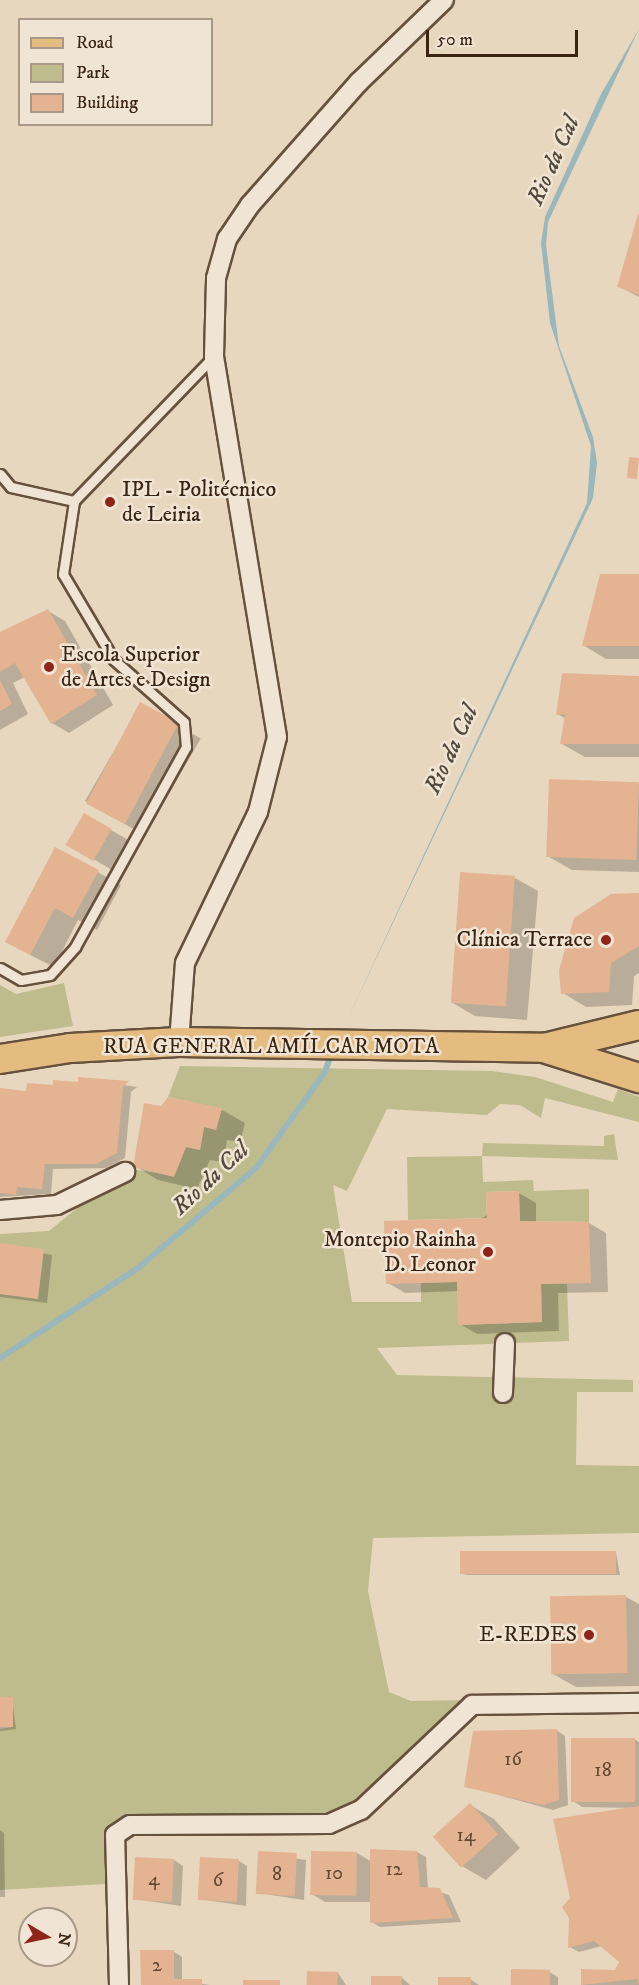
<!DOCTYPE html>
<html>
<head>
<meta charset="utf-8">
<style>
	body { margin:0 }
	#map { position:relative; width:639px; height:1985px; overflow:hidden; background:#e8d7bf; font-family:"IM FELL DW Pica",serif }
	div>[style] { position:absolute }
	.green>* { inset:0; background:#bebc8c }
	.water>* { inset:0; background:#9ab7bb }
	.shadow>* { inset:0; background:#0003; transform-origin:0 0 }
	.stream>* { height:6px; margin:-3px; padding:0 3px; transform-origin:3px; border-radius:3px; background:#9ab7bb }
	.building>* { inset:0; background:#e4b492; transform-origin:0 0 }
	.roads { filter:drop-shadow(2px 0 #66513d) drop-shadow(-2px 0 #66513d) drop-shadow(0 2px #66513d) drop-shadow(0 -2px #66513d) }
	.lane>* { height:9px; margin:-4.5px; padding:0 4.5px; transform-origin:4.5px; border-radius:4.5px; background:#f0e5d5 }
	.street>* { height:18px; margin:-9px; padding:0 9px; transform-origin:9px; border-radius:9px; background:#f0e5d5 }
	.primary>* { height:28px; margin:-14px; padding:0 14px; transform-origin:14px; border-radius:14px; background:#e4bc80 }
	.dots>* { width:16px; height:16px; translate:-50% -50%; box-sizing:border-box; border:3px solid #f0e5d5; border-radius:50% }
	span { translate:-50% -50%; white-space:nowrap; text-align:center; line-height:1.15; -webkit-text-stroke:5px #f0e5d5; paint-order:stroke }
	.number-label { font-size:20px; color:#644832 }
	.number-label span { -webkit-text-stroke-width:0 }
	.poi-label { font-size:22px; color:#3a2412 }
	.left { translate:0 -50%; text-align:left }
	.right { translate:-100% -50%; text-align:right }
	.street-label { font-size:22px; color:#3a2412 }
	.water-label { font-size:24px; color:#52493c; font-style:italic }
	.legend { position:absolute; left:18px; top:18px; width:195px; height:108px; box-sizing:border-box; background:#f0e5d5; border:2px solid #a79887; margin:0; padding:8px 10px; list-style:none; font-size:18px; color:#3a2412 }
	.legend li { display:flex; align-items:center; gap:12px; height:30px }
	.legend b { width:30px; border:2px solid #a79887 }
	.north { position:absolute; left:18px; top:1907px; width:60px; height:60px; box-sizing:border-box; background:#f0e5d5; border:2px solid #a79887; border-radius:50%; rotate:99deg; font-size:16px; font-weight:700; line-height:24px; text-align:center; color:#3a2412 }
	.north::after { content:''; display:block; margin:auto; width:21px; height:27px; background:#8f2418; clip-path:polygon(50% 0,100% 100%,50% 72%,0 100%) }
	.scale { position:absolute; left:426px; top:30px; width:152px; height:27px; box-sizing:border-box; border:3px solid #3a2412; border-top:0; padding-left:8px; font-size:18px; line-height:21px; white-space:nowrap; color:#3a2412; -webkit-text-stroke:4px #f0e5d5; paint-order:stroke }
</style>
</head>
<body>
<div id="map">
	<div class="green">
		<i style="clip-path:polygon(64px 983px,73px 1026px,0 1037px,0 985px,16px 994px)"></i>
		<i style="clip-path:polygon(180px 1066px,492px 1071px,535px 1077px,613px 1102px,618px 1089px,639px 1097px,639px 1122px,545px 1098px,541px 1118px,520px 1105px,500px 1104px,487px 1115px,387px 1109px,347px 1191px,333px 1185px,352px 1302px,421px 1302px,421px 1283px,457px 1282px,459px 1325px,542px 1322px,541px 1284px,567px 1284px,569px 1341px,377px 1348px,397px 1375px,633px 1380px,633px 1392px,577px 1392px,576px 1465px,639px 1466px,639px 1533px,373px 1538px,368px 1591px,389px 1692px,411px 1701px,465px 1700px,356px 1806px,328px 1815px,108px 1833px,106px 1884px,0 1890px,0 1729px,12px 1727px,0 1699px,0 1234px,49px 1231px,126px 1168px,174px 1176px,186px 1147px,200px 1150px,204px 1127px,216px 1129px,222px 1109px,168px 1097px)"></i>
		<i style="clip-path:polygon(614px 1134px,618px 1160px,482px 1156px,483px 1182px,533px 1180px,534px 1191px,589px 1189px,589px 1222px,520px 1221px,519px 1191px,486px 1192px,487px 1218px,408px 1220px,407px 1157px,482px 1156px,483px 1143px,604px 1146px,604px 1136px)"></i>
	</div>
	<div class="water">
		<i style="clip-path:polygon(639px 29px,548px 222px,546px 245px,559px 346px,593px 437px,597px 463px,593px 498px,343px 1029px,587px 503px,591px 446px,550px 323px,541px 243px,545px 217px,601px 94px)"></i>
	</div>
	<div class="shadow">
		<i style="clip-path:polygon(639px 217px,639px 297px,618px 286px)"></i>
		<i style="clip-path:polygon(639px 575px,639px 659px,606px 659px,583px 645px)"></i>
		<i style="clip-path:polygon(48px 611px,65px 621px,113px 705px,69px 733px,52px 723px,25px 677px,13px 683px,28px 714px,0 730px,0 634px)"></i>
		<i style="clip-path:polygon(639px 677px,639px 757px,585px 757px,562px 744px,566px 719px,558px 714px)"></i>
		<i style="left:141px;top:704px;width:69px;height:112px;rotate:30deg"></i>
		<i style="clip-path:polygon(639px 784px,639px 872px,572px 870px,549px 857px)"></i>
		<i style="left:85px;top:815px;width:58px;height:34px;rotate:30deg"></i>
		<i style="clip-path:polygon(56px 849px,121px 885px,97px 930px,78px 920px,54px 967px,30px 955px)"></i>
		<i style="clip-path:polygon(515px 878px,538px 891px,527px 1020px,475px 1016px,451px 1002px)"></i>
		<i style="clip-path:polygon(639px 895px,639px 973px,634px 976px,632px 1005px,586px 1007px,563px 993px)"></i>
		<i style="clip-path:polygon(80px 1078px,137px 1087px,131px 1092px,125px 1158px,106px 1168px,53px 1169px,51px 1194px,0 1197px,0 1096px,79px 1084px)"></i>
		<i style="clip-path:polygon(169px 1099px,222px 1110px,245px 1123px,240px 1142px,227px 1140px,224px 1162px,210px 1160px,197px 1189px,158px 1180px,135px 1166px)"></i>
		<i style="clip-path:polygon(519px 1193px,536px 1203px,536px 1223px,589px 1223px,606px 1233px,608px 1292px,558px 1293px,559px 1331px,477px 1334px,460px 1324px,459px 1291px,405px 1293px,388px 1283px)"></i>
		<i style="clip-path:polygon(0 1245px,52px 1255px,47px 1303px,0 1297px)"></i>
		<i style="clip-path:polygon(616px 1553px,620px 1575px,462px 1575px)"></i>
		<i style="clip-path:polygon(626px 1597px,639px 1604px,639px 1686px,576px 1687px,553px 1674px)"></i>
		<i style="clip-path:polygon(12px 1699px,16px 1729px,0 1731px,0 1701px)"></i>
		<i style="clip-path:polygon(556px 1730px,565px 1736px,568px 1805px,553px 1810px,466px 1786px)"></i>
		<i style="clip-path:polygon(634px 1739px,639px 1742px,639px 1985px,582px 1985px,583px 1971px,615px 1972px,621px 1961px,602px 1946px,579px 1952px,570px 1947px,635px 1808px,582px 1807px,573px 1801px)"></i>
		<i style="clip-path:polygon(470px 1805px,494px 1819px,520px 1848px,486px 1880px,462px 1866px)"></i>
		<i style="clip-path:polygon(0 1830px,4px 1833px,5px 1897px,0 1897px)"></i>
		<i style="clip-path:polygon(417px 1852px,426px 1857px,428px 1889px,449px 1895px,461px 1922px,380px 1927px,372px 1922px,372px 1902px,325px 1902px,312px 1894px,357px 1853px,372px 1862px)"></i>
		<i style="clip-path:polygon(259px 1853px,306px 1860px,304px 1900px,258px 1893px)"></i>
		<i style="clip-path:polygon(174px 1860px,183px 1866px,181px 1906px,135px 1899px)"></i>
		<i style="clip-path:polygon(239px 1861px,247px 1866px,246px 1906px,199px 1899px)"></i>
		<i style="clip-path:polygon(173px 1951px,182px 1957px,182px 1981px,210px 1985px,142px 1985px)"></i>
		<i style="clip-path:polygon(549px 1972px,558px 1977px,558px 1985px,512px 1985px)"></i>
		<i style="clip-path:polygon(338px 1973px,346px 1985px,308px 1985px)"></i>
		<i style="clip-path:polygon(401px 1977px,410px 1985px,372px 1985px)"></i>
		<i style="clip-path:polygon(470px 1979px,479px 1985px,439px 1985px)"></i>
	</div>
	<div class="stream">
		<i style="left:0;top:1358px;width:165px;rotate:-33.1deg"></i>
		<i style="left:138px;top:1268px;width:155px;rotate:-40.3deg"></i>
		<i style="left:256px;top:1168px;width:118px;rotate:-54.3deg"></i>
		<i style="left:325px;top:1072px;width:21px;rotate:-71deg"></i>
	</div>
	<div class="building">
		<i style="clip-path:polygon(638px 214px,639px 214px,639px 295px,617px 287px)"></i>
		<i style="left:629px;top:457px;width:10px;height:21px;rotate:6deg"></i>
		<i style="clip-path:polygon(600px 574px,639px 574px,639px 646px,582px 646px)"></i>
		<i style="clip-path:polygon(48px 609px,97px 695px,51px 724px,15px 663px,0 672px,0 632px)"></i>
		<i style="clip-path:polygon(562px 673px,639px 676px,639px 744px,560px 744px,565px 714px,556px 715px)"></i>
		<i style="clip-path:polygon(0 680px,12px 704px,0 711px)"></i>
		<i style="left:140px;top:702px;width:44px;height:115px;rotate:28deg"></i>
		<i style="left:549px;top:779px;width:90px;height:78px;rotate:2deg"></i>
		<i style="left:84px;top:813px;width:32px;height:37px;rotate:30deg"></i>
		<i style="clip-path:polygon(55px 847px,99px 870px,73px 918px,55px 908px,30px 955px,5px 942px)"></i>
		<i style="left:460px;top:872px;width:55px;height:131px;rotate:4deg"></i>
		<i style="clip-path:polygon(639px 893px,639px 946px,611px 963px,609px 992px,561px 994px,559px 970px,574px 918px,611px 894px)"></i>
		<i style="clip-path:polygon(78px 1077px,129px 1081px,123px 1087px,117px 1153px,96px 1164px,45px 1164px,42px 1189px,17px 1187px,16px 1195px,0 1193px,0 1088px,26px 1091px,27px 1083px,53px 1085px,53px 1080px,78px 1082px)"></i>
		<i style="clip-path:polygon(168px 1097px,222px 1108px,216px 1130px,204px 1127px,200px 1150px,186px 1147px,174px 1177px,133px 1167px,144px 1103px,161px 1106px)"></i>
		<i style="clip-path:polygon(519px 1191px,520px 1221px,589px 1222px,591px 1283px,541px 1284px,542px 1322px,458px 1325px,457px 1282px,386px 1284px,384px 1221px,487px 1218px,486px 1192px)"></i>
		<i style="clip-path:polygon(0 1243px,44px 1249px,38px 1299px,0 1294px)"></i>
		<i style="left:616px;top:1551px;width:23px;height:156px;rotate:90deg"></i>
		<i style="left:626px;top:1595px;width:78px;height:76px;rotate:89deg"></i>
		<i style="left:13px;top:1697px;width:30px;height:13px;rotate:90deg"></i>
		<i style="clip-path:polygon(557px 1729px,559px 1800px,543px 1805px,464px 1787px,473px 1731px)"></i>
		<i style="left:571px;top:1738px;width:64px;height:64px"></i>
		<i style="left:470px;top:1803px;width:42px;height:50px;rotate:48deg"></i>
		<i style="clip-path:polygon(639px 1806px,639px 1985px,637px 1979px,581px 1985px,581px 1969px,615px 1970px,619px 1962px,594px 1941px,568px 1948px,569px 1918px,562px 1907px,570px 1898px,553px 1819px)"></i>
		<i style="clip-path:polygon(370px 1849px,417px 1851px,420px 1887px,440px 1888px,453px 1918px,370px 1923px)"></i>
		<i style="left:258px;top:1851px;width:39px;height:43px;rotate:3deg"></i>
		<i style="left:311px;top:1851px;width:46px;height:44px;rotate:1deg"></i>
		<i style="left:135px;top:1857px;width:39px;height:43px;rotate:3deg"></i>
		<i style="left:200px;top:1857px;width:39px;height:43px;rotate:3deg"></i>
		<i style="clip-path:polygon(140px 1950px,174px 1950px,174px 1979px,202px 1979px,202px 1985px,141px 1985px)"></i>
		<i style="left:511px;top:1969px;width:39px;height:16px;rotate:1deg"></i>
		<i style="left:307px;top:1971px;width:31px;height:14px;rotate:2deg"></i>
		<i style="left:371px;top:1976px;width:31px;height:9px"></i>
		<i style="left:438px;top:1977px;width:33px;height:8px"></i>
		<i style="left:243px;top:1980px;width:37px;height:5px"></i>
	</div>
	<div class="roads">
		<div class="lane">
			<i style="left:0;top:474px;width:17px;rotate:50deg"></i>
			<i style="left:11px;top:487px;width:65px;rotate:12.5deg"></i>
			<i style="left:0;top:968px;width:24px;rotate:30deg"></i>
			<i style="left:21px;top:980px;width:29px;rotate:-10deg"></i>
			<i style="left:50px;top:975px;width:38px;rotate:-48deg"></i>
			<i style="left:75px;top:947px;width:229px;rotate:-61deg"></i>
			<i style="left:186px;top:747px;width:25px;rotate:-95deg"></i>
			<i style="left:184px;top:722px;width:94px;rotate:-138.5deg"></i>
			<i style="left:114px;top:660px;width:100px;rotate:-120.7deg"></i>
			<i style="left:63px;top:574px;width:74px;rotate:-81.4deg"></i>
			<i style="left:74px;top:501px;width:202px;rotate:-46deg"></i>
		</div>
		<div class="street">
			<i style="left:179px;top:1042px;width:79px;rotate:-85.7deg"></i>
			<i style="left:185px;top:963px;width:168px;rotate:-64.2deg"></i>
			<i style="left:258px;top:812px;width:77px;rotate:-75.8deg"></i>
			<i style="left:277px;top:737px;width:386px;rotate:-99.4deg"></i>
			<i style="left:214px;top:356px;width:78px;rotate:-88.5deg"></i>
			<i style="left:216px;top:278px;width:41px;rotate:-74.2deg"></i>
			<i style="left:227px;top:239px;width:41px;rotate:-55.9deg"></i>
			<i style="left:250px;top:205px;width:164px;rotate:-48.5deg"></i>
			<i style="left:359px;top:82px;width:118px;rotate:-44deg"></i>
			<i style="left:0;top:1210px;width:57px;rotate:-5deg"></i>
			<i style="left:57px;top:1205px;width:76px;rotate:-25.9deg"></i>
			<i style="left:503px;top:1393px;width:50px;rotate:-87.7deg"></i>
			<i style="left:119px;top:1985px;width:150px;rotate:-91.5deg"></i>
			<i style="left:115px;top:1835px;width:18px;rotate:-34deg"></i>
			<i style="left:130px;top:1825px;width:199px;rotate:-0.3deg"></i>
			<i style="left:329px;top:1824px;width:35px;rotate:-24deg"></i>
			<i style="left:361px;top:1810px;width:153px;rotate:-43.4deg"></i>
			<i style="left:472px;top:1705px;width:167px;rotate:-0.7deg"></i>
		</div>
		<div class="primary">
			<i style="left:544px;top:1048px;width:100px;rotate:17.5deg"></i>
			<i style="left:0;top:1059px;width:71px;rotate:-8.9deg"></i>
			<i style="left:70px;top:1048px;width:109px;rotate:-3.2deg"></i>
			<i style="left:179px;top:1042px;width:365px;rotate:0.9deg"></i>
			<i style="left:544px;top:1048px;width:98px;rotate:-13.6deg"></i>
		</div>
	</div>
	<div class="dots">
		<i style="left:110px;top:502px;background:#8f2418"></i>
		<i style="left:49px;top:667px;background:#8f2418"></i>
		<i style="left:606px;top:940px;background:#8f2418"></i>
		<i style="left:488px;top:1252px;background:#8f2418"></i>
		<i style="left:589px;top:1635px;background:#8f2418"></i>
	</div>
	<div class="number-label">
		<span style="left:513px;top:1759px">16</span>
		<span style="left:603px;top:1770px">18</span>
		<span style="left:466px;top:1835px">14</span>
		<span style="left:394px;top:1869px">12</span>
		<span style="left:334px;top:1873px">10</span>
		<span style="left:277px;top:1874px">8</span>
		<span style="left:154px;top:1879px">4</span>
		<span style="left:218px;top:1880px">6</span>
		<span style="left:157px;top:1965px">2</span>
	</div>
	<div class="poi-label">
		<span class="left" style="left:122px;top:502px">IPL - Politécnico<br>de Leiria</span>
		<span class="left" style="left:61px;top:667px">Escola Superior<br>de Artes e Design</span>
		<span class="right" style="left:592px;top:940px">Clínica Terrace</span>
		<span class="right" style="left:476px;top:1252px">Montepio Rainha<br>D. Leonor</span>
		<span class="right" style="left:577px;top:1635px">E-REDES</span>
	</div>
	<div class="street-label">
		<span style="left:271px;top:1047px">RUA GENERAL AMÍLCAR MOTA</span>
	</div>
	<div class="water-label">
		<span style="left:554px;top:161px;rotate:-66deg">Rio da Cal</span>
		<span style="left:452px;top:750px;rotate:-65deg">Rio da Cal</span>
		<span style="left:211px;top:1179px;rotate:-43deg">Rio da Cal</span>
	</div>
	<ul class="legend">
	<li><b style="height:8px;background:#e4bc80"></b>Road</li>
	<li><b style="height:16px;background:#bebc8c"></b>Park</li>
	<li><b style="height:16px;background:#e4b492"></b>Building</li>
	</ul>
	<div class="north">N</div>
	<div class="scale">50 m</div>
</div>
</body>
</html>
